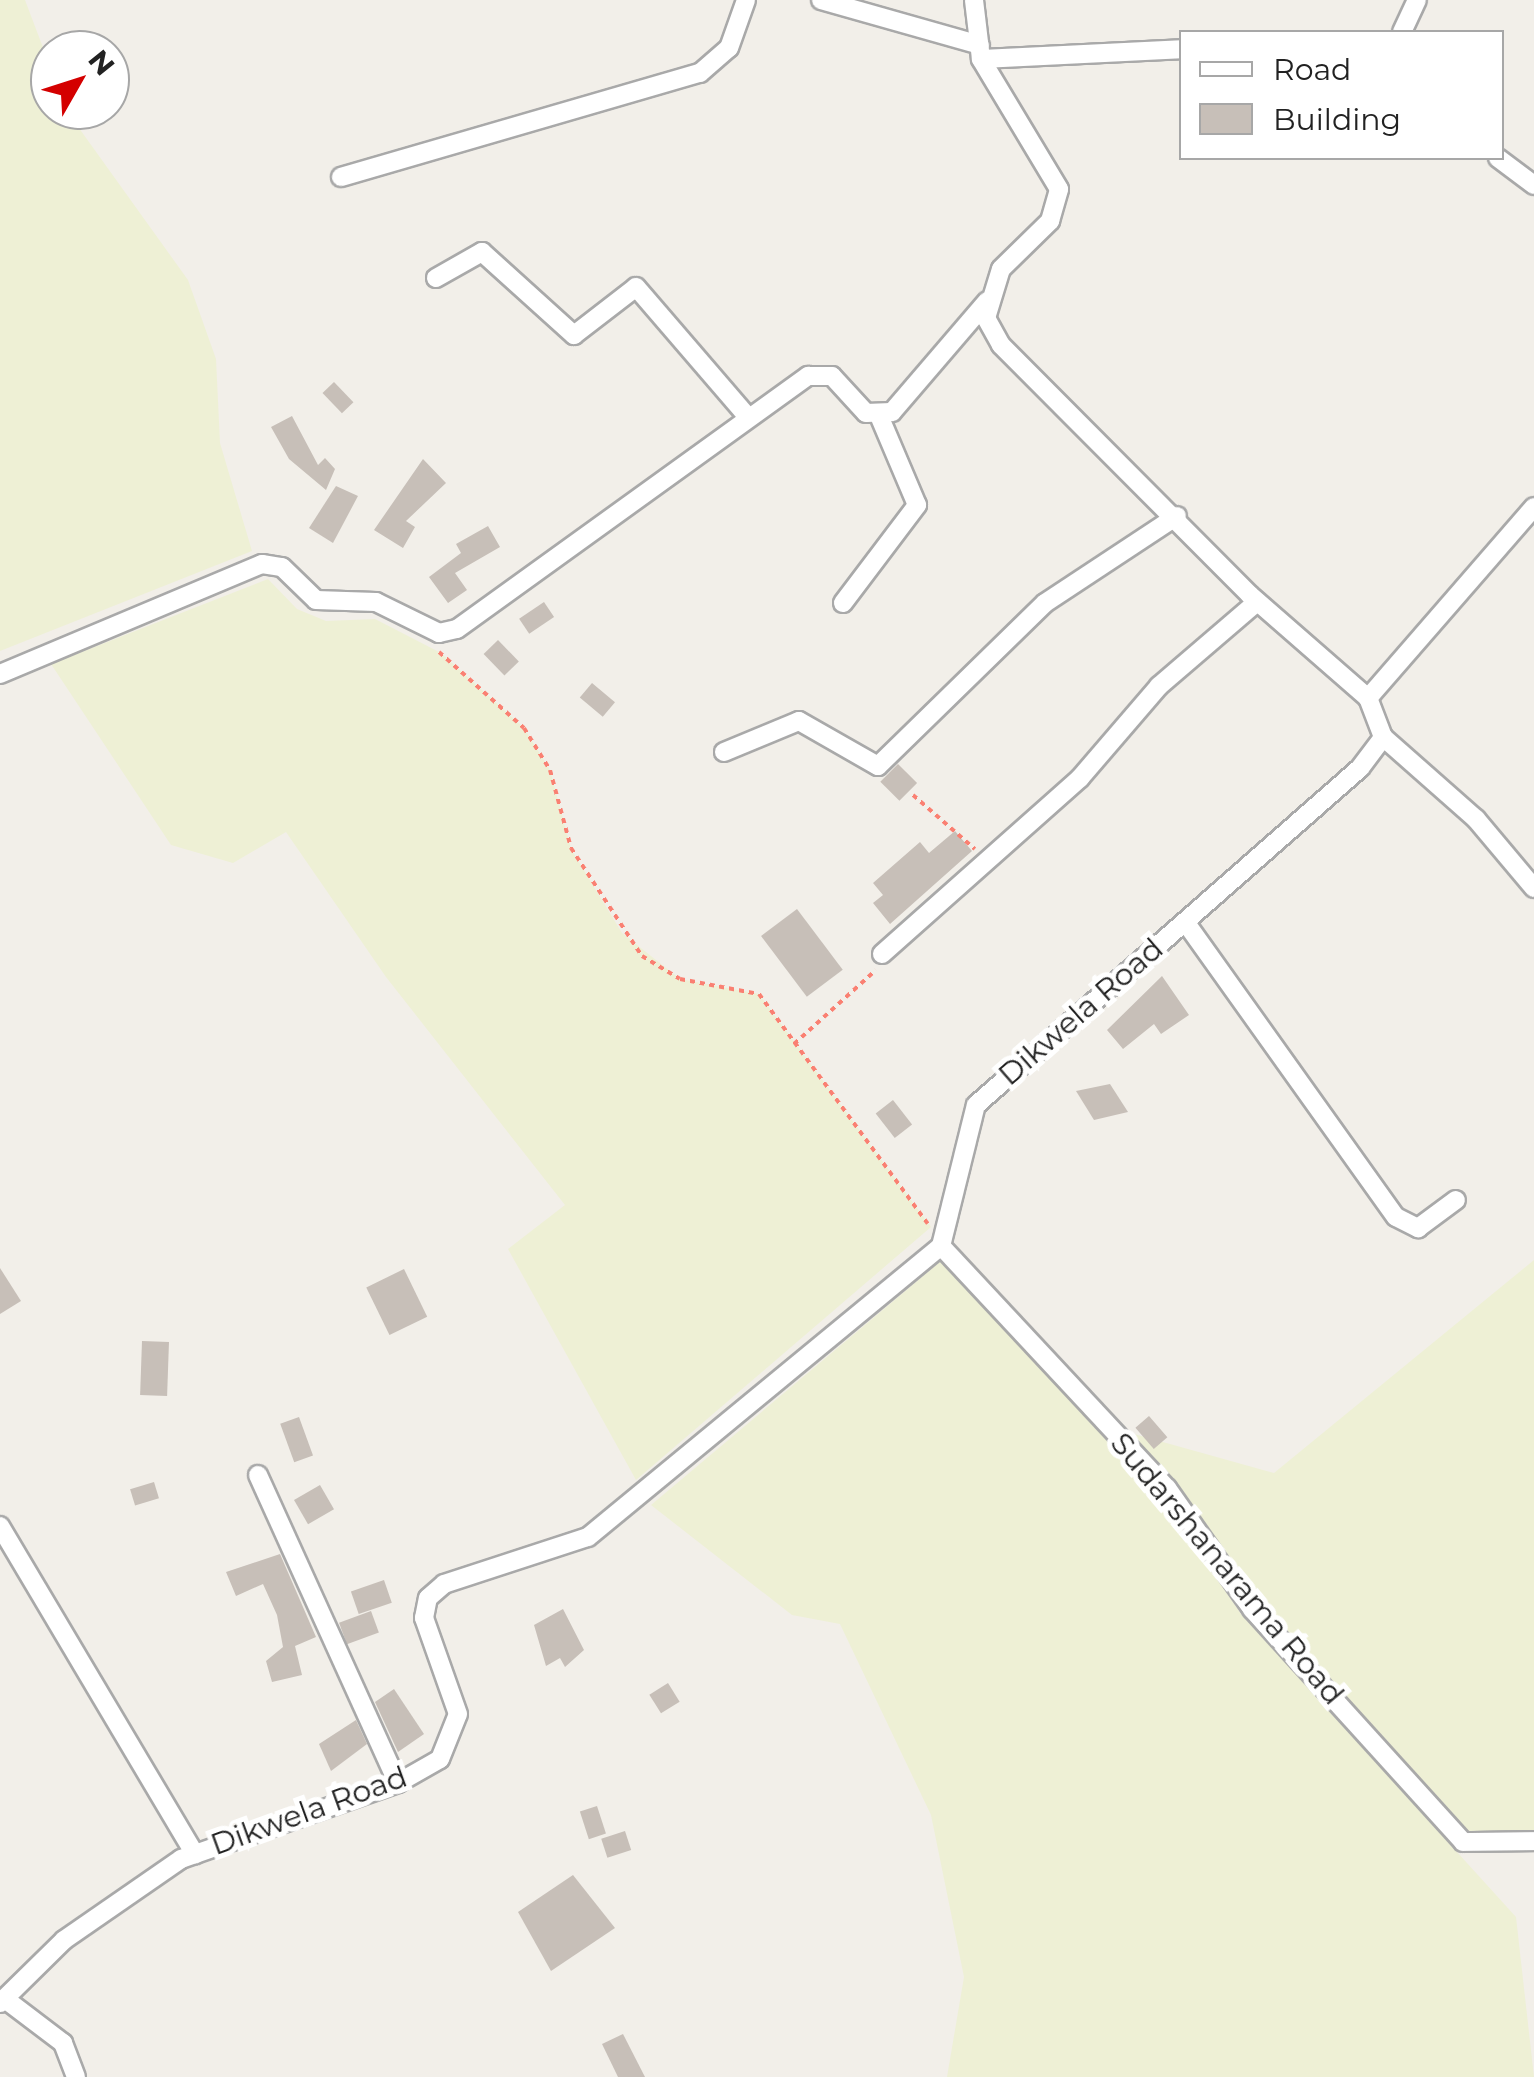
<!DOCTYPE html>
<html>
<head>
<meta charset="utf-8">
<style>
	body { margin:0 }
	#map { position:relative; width:1534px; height:2077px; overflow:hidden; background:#f2efe9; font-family:Montserrat,sans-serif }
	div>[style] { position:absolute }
	.farmland>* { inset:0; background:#eef0d5 }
	.building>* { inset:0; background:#c7bfb8; transform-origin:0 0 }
	.path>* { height:4px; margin-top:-2px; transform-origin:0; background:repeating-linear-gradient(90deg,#fa8072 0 5px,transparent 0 10px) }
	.roads { filter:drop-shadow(2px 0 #a9a9a9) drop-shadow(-2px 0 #a9a9a9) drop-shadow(0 2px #a9a9a9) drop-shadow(0 -2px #a9a9a9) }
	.street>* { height:18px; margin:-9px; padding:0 9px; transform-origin:9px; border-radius:9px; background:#fff }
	span { translate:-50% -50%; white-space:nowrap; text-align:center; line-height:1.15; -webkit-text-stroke:10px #fff; paint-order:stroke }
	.street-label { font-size:30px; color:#222 }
	.legend { position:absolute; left:1179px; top:30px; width:325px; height:130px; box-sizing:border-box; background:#fff; border:2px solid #a7a7a7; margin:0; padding:12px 18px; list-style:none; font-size:30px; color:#222 }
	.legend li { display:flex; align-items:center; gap:20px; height:50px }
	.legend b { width:50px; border:2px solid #a7a7a7 }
	.north { position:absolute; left:30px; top:30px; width:100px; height:100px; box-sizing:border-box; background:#fff; border:2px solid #a7a7a7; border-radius:50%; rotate:51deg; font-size:28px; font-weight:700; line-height:40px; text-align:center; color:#222 }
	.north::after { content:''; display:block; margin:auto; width:35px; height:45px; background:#d40000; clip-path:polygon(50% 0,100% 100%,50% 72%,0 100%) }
</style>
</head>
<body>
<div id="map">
	<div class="farmland">
		<i style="clip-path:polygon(0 0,25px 0,50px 66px,50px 110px,66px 110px,188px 280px,216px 359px,220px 443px,252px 551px,0 651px)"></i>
		<i style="clip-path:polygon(268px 579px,297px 609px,326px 621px,375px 619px,441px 653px,524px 728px,550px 770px,571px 849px,622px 933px,680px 979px,759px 994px,931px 1227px,636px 1480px,508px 1249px,565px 1205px,386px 977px,286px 832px,233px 863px,171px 845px,51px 664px)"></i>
		<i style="clip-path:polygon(1534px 1260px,1534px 1830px,1466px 1834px,1258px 1603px,1127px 1432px,1274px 1473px)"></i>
		<i style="clip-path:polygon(941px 1261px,1159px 1494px,1241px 1614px,1516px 1917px,1534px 2077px,947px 2077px,964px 1977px,931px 1815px,840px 1624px,792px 1615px,651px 1505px)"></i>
	</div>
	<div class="building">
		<i style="left:334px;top:382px;width:28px;height:16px;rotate:46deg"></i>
		<i style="clip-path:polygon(292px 416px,318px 465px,325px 458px,335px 469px,326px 490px,289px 459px,271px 427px)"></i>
		<i style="clip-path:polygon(423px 459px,446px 483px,406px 521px,415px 527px,403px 548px,374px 530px)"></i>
		<i style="clip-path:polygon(336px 486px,358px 496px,333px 543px,309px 528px)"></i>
		<i style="clip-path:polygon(488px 526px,500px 547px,455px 573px,467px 590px,448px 603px,429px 577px,461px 553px,456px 544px)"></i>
		<i style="left:544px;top:602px;width:18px;height:30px;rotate:56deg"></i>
		<i style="left:498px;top:640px;width:30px;height:20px;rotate:46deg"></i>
		<i style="left:592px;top:683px;width:30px;height:19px;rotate:40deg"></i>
		<i style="left:898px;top:764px;width:27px;height:25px;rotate:45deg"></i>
		<i style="clip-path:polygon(955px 831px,972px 851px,890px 924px,873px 903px,883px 895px,873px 883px,920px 842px,929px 853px)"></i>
		<i style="left:797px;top:909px;width:76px;height:45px;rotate:53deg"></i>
		<i style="clip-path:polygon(1162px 976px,1189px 1015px,1161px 1034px,1154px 1024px,1123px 1049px,1107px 1030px)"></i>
		<i style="clip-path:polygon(1110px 1084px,1128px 1112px,1094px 1120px,1076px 1091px)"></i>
		<i style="left:893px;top:1100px;width:31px;height:22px;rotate:52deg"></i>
		<i style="clip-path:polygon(0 1268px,21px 1301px,0 1314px)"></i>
		<i style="left:404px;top:1269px;width:53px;height:42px;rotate:64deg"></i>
		<i style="left:142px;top:1341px;width:27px;height:54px;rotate:2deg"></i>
		<i style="left:1149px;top:1416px;width:28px;height:18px;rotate:49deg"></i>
		<i style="left:299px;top:1417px;width:41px;height:20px;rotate:70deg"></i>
		<i style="left:154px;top:1482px;width:17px;height:25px;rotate:73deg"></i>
		<i style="left:320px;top:1485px;width:28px;height:30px;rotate:60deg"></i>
		<i style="clip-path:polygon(280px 1554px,316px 1637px,295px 1646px,302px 1675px,272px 1682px,266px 1661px,283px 1647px,277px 1615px,263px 1584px,236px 1596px,226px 1572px)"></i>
		<i style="left:384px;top:1580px;width:24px;height:35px;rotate:71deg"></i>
		<i style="clip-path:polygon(563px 1609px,584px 1650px,565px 1667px,560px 1658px,546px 1666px,534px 1625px)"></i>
		<i style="left:371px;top:1611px;width:23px;height:34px;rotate:70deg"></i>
		<i style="left:668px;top:1683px;width:22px;height:22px;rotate:58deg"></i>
		<i style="clip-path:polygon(394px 1689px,424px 1734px,398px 1752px,375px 1702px)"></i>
		<i style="clip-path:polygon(356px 1720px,367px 1744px,331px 1771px,319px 1744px)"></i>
		<i style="left:597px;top:1806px;width:29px;height:18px;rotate:72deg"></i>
		<i style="left:625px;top:1831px;width:20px;height:25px;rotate:72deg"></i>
		<i style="clip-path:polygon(573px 1875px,615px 1928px,551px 1971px,518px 1912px)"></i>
		<i style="clip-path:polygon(623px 2034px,645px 2077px,618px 2077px,602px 2044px)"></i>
	</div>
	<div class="path">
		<i style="left:439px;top:652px;width:114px;rotate:41.8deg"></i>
		<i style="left:524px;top:728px;width:49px;rotate:58.2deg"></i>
		<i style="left:550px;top:770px;width:81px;rotate:74.9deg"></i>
		<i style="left:571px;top:848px;width:129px;rotate:56.7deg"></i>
		<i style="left:642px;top:956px;width:44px;rotate:31.2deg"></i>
		<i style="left:680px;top:979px;width:80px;rotate:10.8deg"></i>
		<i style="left:759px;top:994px;width:285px;rotate:53.7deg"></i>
		<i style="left:913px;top:795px;width:82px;rotate:41.1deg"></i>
		<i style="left:794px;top:1044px;width:110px;rotate:-42.1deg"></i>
	</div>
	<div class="roads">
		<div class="street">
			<i style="left:821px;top:0;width:165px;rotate:15.8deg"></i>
			<i style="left:1402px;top:32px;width:35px;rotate:-65deg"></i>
			<i style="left:981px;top:59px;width:201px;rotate:-2.8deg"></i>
			<i style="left:1498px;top:158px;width:45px;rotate:36.9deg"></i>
			<i style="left:341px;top:177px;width:374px;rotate:-16.2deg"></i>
			<i style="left:700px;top:73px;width:38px;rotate:-41deg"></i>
			<i style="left:729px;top:48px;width:51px;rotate:-70.5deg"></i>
			<i style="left:436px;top:278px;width:53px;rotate:-29.5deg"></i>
			<i style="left:482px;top:252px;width:124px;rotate:42.1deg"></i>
			<i style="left:574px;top:335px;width:78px;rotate:-37.7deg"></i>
			<i style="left:636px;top:287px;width:169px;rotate:49.3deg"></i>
			<i style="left:843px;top:603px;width:123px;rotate:-52.9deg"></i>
			<i style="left:917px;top:505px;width:95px;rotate:-113deg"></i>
			<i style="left:0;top:674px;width:284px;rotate:-22.8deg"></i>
			<i style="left:262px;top:564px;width:20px;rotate:9deg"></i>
			<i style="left:282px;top:567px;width:47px;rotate:44.1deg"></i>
			<i style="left:316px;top:600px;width:60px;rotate:1.9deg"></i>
			<i style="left:376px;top:602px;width:70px;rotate:26.2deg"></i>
			<i style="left:439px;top:633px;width:18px;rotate:-13deg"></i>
			<i style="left:457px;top:629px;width:433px;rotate:-35.8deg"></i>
			<i style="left:808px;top:376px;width:24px"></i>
			<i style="left:832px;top:376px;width:50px;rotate:47.4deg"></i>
			<i style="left:866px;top:413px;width:26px;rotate:-2deg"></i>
			<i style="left:892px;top:412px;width:146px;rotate:-49.4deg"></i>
			<i style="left:1368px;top:698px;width:253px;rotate:-49deg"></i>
			<i style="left:1383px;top:737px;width:124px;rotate:41.4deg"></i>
			<i style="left:1476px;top:819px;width:90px;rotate:50deg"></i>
			<i style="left:724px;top:752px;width:81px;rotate:-22.5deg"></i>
			<i style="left:799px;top:721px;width:91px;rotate:29.7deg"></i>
			<i style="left:878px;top:766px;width:233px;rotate:-44.3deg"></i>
			<i style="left:1045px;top:603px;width:158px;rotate:-33.4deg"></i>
			<i style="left:1186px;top:923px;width:361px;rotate:54.5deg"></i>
			<i style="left:1396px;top:1217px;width:25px;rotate:27deg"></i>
			<i style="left:1418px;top:1228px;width:47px;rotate:-36.4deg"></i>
			<i style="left:882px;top:954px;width:265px;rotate:-41.6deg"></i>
			<i style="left:1080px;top:778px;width:121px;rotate:-49.3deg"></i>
			<i style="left:1159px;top:686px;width:129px;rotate:-40.6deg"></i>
			<i style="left:941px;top:1246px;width:331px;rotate:47deg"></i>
			<i style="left:1167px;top:1488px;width:148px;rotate:54.9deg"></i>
			<i style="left:1252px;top:1609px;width:314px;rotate:47.8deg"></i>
			<i style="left:1463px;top:1842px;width:71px;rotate:-0.8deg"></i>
			<i style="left:258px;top:1475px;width:338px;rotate:65.6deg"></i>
			<i style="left:0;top:1526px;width:382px;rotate:59.3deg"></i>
			<i style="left:5px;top:1999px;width:73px;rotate:37.2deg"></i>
			<i style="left:63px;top:2043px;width:36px;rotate:69deg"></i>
			<i style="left:0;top:2003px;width:90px;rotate:-44.5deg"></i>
			<i style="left:64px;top:1940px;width:142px;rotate:-34.7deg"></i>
			<i style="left:181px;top:1859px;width:230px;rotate:-19.3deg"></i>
			<i style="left:398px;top:1783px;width:48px;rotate:-29.7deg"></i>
			<i style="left:440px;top:1759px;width:48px;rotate:-68.2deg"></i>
			<i style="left:458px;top:1714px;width:102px;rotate:-109.5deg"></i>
			<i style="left:424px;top:1618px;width:20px;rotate:-79deg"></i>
			<i style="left:428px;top:1598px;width:21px;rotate:-41deg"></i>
			<i style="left:444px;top:1584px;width:151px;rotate:-18.1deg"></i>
			<i style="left:588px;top:1537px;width:457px;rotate:-39.5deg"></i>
			<i style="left:941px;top:1246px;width:145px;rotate:-76.1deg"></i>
			<i style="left:976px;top:1105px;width:511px;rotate:-41.27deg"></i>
			<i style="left:1360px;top:768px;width:39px;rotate:-53deg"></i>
			<i style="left:1383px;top:737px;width:42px;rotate:-111deg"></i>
			<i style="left:1368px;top:698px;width:157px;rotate:-138.9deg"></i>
			<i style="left:1250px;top:595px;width:353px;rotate:-134.9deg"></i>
			<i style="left:1001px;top:345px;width:31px;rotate:-119deg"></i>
			<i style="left:986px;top:318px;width:51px;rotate:-73deg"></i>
			<i style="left:1001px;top:269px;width:69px;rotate:-44.4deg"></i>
			<i style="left:1050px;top:221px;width:33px;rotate:-74deg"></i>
			<i style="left:1059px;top:189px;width:152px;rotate:-121deg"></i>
			<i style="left:981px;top:59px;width:59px;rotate:-96.8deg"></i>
		</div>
	</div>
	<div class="street-label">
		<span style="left:1081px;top:1012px;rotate:-41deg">Dikwela Road</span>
		<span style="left:1227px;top:1569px;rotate:50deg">Sudarshanarama Road</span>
		<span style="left:309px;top:1811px;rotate:-20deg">Dikwela Road</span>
	</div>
	<ul class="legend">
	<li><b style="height:12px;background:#fff"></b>Road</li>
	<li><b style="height:28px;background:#c7bfb8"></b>Building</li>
	</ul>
	<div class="north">N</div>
</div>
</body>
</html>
